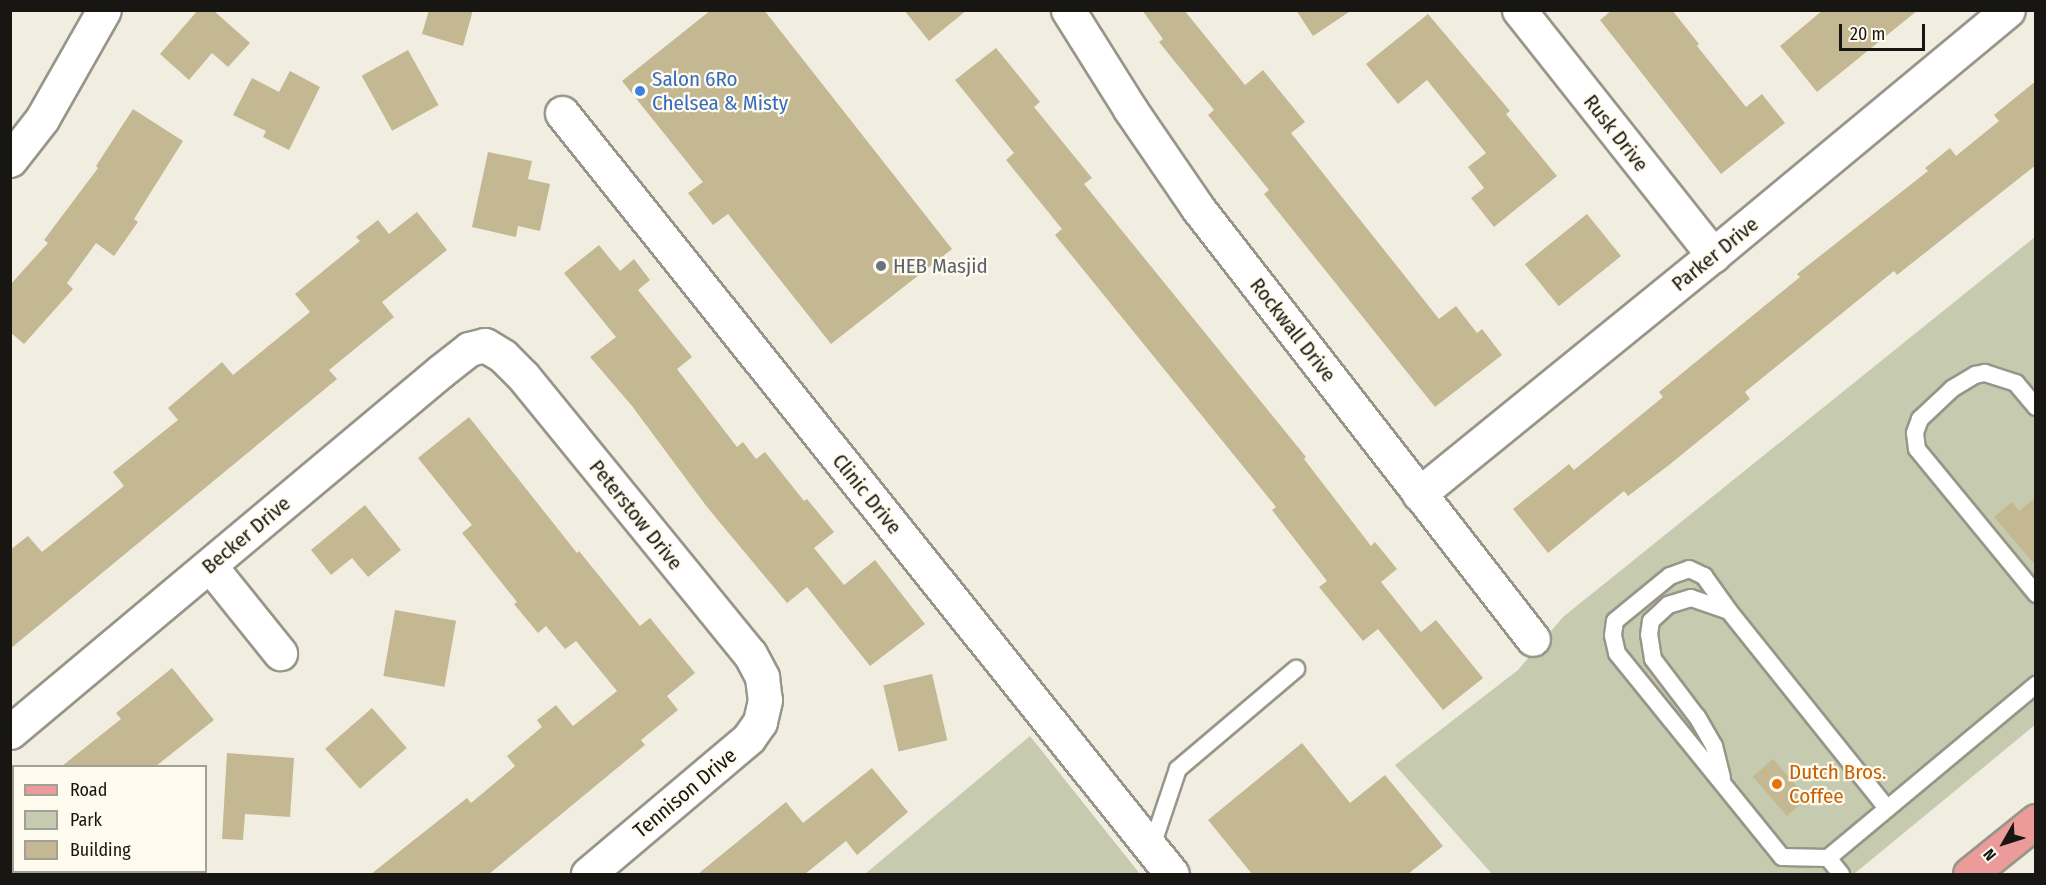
<!DOCTYPE html>
<html>
<head>
<meta charset="utf-8">
<style>
	body { margin:0 }
	#map { position:relative; width:2046px; height:885px; overflow:hidden; background:#f1eee1; font-family:"Fira Sans Condensed",sans-serif }
	div>[style] { position:absolute }
	.green>* { inset:0; background:#c6cbb0 }
	.building>* { inset:0; background:#c3b892; transform-origin:0 0 }
	.roads { filter:drop-shadow(2px 0 #989589) drop-shadow(-2px 0 #989589) drop-shadow(0 2px #989589) drop-shadow(0 -2px #989589) }
	.service>* { height:16px; margin:-8px; padding:0 8px; transform-origin:8px; border-radius:8px; background:#fff }
	.minor>* { height:33px; margin:-16.5px; padding:0 16.5px; transform-origin:16.5px; border-radius:16.5px; background:#fff }
	.primary>* { height:33px; margin:-16.5px; padding:0 16.5px; transform-origin:16.5px; border-radius:16.5px; background:#ec9b9b }
	.dots>* { width:16px; height:16px; translate:-50% -50%; box-sizing:border-box; border:3px solid #fffbee; border-radius:50% }
	span { translate:-50% -50%; white-space:nowrap; text-align:center; line-height:1.15; -webkit-text-stroke:4.5px #fffbee; paint-order:stroke }
	.shop-label { font-size:21px; color:#366cbe }
	.left { translate:0 -50%; text-align:left }
	.street-label { font-size:21px; color:#171612 }
	.worship-label { font-size:21px; color:#5b616d }
	.food-label { font-size:21px; color:#c56008 }
	.frame { position:absolute; inset:0; border:12px solid #171612; pointer-events:none }
	.legend { position:absolute; left:12px; top:765px; width:195px; height:108px; box-sizing:border-box; background:#fffbee; border:2px solid #a29f96; margin:0; padding:8px 10px; list-style:none; font-size:18px; color:#171612 }
	.legend li { display:flex; align-items:center; gap:12px; height:30px }
	.legend b { width:30px; border:2px solid #a29f96 }
	.north { position:absolute; left:1974px; top:813px; width:60px; height:60px; -webkit-text-stroke:4px #fffbee; paint-order:stroke; rotate:231deg; font-size:16px; font-weight:700; line-height:24px; text-align:center; color:#171612 }
	.north::after { content:''; display:block; margin:auto; width:21px; height:27px; background:#171612; clip-path:polygon(50% 0,100% 100%,50% 72%,0 100%) }
	.scale { position:absolute; left:1839px; top:24px; width:86px; height:27px; box-sizing:border-box; border:3px solid #171612; border-top:0; padding-left:8px; font-size:18px; line-height:21px; white-space:nowrap; color:#171612; -webkit-text-stroke:4px #fffbee; paint-order:stroke }
</style>
</head>
<body>
<div id="map">
	<div class="green">
		<i style="clip-path:polygon(2035px 237px,2035px 725px,1854px 874px,1492px 874px,1395px 765px,1518px 670px,1563px 617px)"></i>
		<i style="clip-path:polygon(1030px 736px,1140px 874px,865px 874px)"></i>
	</div>
	<div class="building">
		<i style="clip-path:polygon(198px 10px,213px 10px,250px 43px,228px 67px,212px 53px,189px 80px,160px 54px)"></i>
		<i style="clip-path:polygon(429px 10px,473px 10px,463px 46px,422px 34px)"></i>
		<i style="clip-path:polygon(711px 10px,764px 10px,952px 249px,831px 344px,728px 214px,713px 225px,688px 193px,703px 182px,622px 81px)"></i>
		<i style="clip-path:polygon(904px 10px,967px 10px,929px 41px)"></i>
		<i style="clip-path:polygon(1142px 10px,1184px 10px,1245px 85px,1263px 70px,1305px 122px,1291px 133px,1439px 319px,1456px 306px,1477px 333px,1482px 329px,1502px 355px,1435px 407px,1264px 194px,1269px 190px,1208px 115px,1214px 110px,1159px 42px,1163px 39px)"></i>
		<i style="clip-path:polygon(1296px 10px,1352px 10px,1313px 36px)"></i>
		<i style="clip-path:polygon(1612px 10px,1672px 10px,1699px 44px,1697px 46px,1746px 107px,1762px 94px,1785px 123px,1721px 174px,1600px 20px)"></i>
		<i style="clip-path:polygon(1823px 10px,1918px 10px,1817px 92px,1780px 46px)"></i>
		<i style="clip-path:polygon(1428px 14px,1510px 111px,1506px 114px,1557px 176px,1494px 227px,1471px 198px,1484px 188px,1468px 167px,1486px 153px,1427px 80px,1398px 104px,1366px 64px)"></i>
		<i style="clip-path:polygon(996px 48px,1040px 102px,1034px 107px,1092px 178px,1084px 184px,1306px 457px,1304px 459px,1371px 546px,1375px 542px,1397px 569px,1381px 582px,1421px 632px,1436px 620px,1483px 678px,1443px 710px,1378px 629px,1363px 641px,1319px 587px,1327px 581px,1272px 510px,1276px 507px,1055px 235px,1062px 229px,1006px 160px,1014px 153px,955px 80px)"></i>
		<i style="left:408px;top:50px;width:63px;height:53px;rotate:61deg"></i>
		<i style="clip-path:polygon(290px 71px,320px 87px,289px 150px,263px 137px,266px 131px,233px 115px,252px 78px,279px 92px)"></i>
		<i style="clip-path:polygon(2036px 81px,2036px 165px,1897px 275px,1894px 271px,1745px 392px,1750px 399px,1669px 465px,1628px 496px,1624px 491px,1548px 553px,1513px 509px,1569px 464px,1574px 470px,1663px 397px,1659px 392px,1800px 277px,1797px 274px,1928px 171px,1925px 168px,1950px 148px,1956px 156px,1999px 121px,1994px 115px)"></i>
		<i style="clip-path:polygon(133px 109px,183px 141px,134px 219px,138px 222px,114px 256px,96px 243px,67px 283px,73px 289px,24px 344px,10px 332px,10px 285px,48px 243px,44px 240px,98px 168px,96px 166px)"></i>
		<i style="clip-path:polygon(488px 152px,532px 161px,528px 179px,550px 184px,540px 231px,518px 226px,516px 237px,472px 227px)"></i>
		<i style="clip-path:polygon(417px 212px,447px 250px,382px 302px,394px 317px,329px 370px,337px 379px,10px 649px,10px 550px,28px 536px,42px 552px,124px 486px,113px 472px,178px 420px,168px 408px,222px 362px,233px 375px,310px 312px,295px 294px,360px 241px,356px 237px,378px 220px,389px 234px)"></i>
		<i style="left:1587px;top:214px;width:54px;height:80px;rotate:51deg"></i>
		<i style="clip-path:polygon(599px 245px,620px 271px,634px 259px,650px 280px,638px 290px,692px 357px,677px 369px,737px 447px,743px 442px,756px 459px,765px 452px,804px 501px,807px 499px,834px 532px,814px 548px,844px 585px,875px 560px,925px 624px,870px 666px,807px 587px,787px 603px,707px 507px,632px 406px,590px 357px,616px 337px,564px 273px)"></i>
		<i style="clip-path:polygon(469px 417px,577px 553px,579px 551px,640px 626px,650px 618px,695px 673px,667px 696px,678px 710px,641px 740px,645px 745px,489px 874px,371px 874px,467px 798px,471px 803px,515px 766px,507px 756px,542px 727px,537px 720px,556px 705px,573px 726px,617px 691px,576px 641px,565px 649px,546px 626px,538px 633px,514px 604px,517px 602px,462px 533px,472px 525px,418px 458px)"></i>
		<i style="clip-path:polygon(2036px 497px,2036px 566px,1994px 517px,2012px 502px,2019px 511px)"></i>
		<i style="clip-path:polygon(365px 505px,401px 550px,368px 577px,352px 558px,331px 575px,311px 550px)"></i>
		<i style="left:395px;top:610px;width:62px;height:67px;rotate:10deg"></i>
		<i style="clip-path:polygon(172px 668px,214px 720px,156px 766px,62px 766px,121px 719px,116px 713px)"></i>
		<i style="left:932px;top:674px;width:68px;height:50px;rotate:77deg"></i>
		<i style="left:372px;top:708px;width:53px;height:62px;rotate:49deg"></i>
		<i style="clip-path:polygon(1302px 743px,1350px 803px,1385px 775px,1443px 846px,1408px 874px,1252px 874px,1208px 820px)"></i>
		<i style="clip-path:polygon(227px 753px,294px 758px,290px 817px,245px 814px,243px 840px,222px 839px)"></i>
		<i style="left:1773px;top:759px;width:52px;height:27px;rotate:49deg"></i>
		<i style="clip-path:polygon(872px 768px,908px 812px,857px 855px,846px 841px,805px 874px,698px 874px,786px 802px,803px 823px)"></i>
	</div>
	<div class="roads">
		<div class="service">
			<i style="left:2036px;top:407px;width:31px;rotate:-130deg"></i>
			<i style="left:2016px;top:383px;width:33px;rotate:-162deg"></i>
			<i style="left:1985px;top:373px;width:10px;rotate:169deg"></i>
			<i style="left:1975px;top:375px;width:27px;rotate:149deg"></i>
			<i style="left:1952px;top:389px;width:44px;rotate:136.8deg"></i>
			<i style="left:1920px;top:419px;width:15px;rotate:110deg"></i>
			<i style="left:1915px;top:433px;width:16px;rotate:83deg"></i>
			<i style="left:1917px;top:449px;width:188px;rotate:50.6deg"></i>
			<i style="left:1722px;top:778px;width:33px;rotate:-104deg"></i>
			<i style="left:1714px;top:746px;width:34px;rotate:-120deg"></i>
			<i style="left:1697px;top:717px;width:73px;rotate:-127.2deg"></i>
			<i style="left:1653px;top:659px;width:24px;rotate:-99deg"></i>
			<i style="left:1649px;top:635px;width:14px;rotate:-82deg"></i>
			<i style="left:1651px;top:621px;width:23px;rotate:-43deg"></i>
			<i style="left:1668px;top:605px;width:24px;rotate:-17deg"></i>
			<i style="left:1691px;top:598px;width:40px;rotate:18.9deg"></i>
			<i style="left:1151px;top:849px;width:84px;rotate:-71.4deg"></i>
			<i style="left:1178px;top:769px;width:155px;rotate:-40.3deg"></i>
			<i style="left:1828px;top:858px;width:46px;rotate:-178.8deg"></i>
			<i style="left:1782px;top:857px;width:262px;rotate:-129deg"></i>
			<i style="left:1617px;top:653px;width:18px;rotate:-103deg"></i>
			<i style="left:1613px;top:635px;width:14px;rotate:-82deg"></i>
			<i style="left:1615px;top:621px;width:71px;rotate:-39.3deg"></i>
			<i style="left:1670px;top:576px;width:20px;rotate:-20deg"></i>
			<i style="left:1689px;top:569px;width:17px;rotate:25deg"></i>
			<i style="left:1704px;top:576px;width:43px;rotate:54.5deg"></i>
			<i style="left:1729px;top:611px;width:253px;rotate:51.3deg"></i>
			<i style="left:1841px;top:874px;width:21px;rotate:-129deg"></i>
			<i style="left:1828px;top:858px;width:271px;rotate:-39.8deg"></i>
		</div>
		<div class="minor">
			<i style="left:1068px;top:10px;width:117px;rotate:57.9deg"></i>
			<i style="left:1130px;top:109px;width:119px;rotate:55.6deg"></i>
			<i style="left:1197px;top:207px;width:547px;rotate:52.13deg"></i>
			<i style="left:1519px;top:10px;width:313px;rotate:51.6deg"></i>
			<i style="left:562px;top:113px;width:975px;rotate:51.29deg"></i>
			<i style="left:10px;top:160px;width:52px;rotate:-52deg"></i>
			<i style="left:42px;top:119px;width:125px;rotate:-60.4deg"></i>
			<i style="left:1419px;top:494px;width:379px;rotate:-39.1deg"></i>
			<i style="left:1713px;top:255px;width:383px;rotate:-39.7deg"></i>
			<i style="left:210px;top:566px;width:112px;rotate:51.2deg"></i>
			<i style="left:10px;top:732px;width:562px;rotate:-39.95deg"></i>
			<i style="left:441px;top:371px;width:36px;rotate:-38deg"></i>
			<i style="left:469px;top:349px;width:16px;rotate:-14deg"></i>
			<i style="left:485px;top:345px;width:21px;rotate:31deg"></i>
			<i style="left:503px;top:356px;width:28px;rotate:45deg"></i>
			<i style="left:523px;top:376px;width:359px;rotate:50.8deg"></i>
			<i style="left:750px;top:654px;width:26px;rotate:62deg"></i>
			<i style="left:762px;top:677px;width:23px;rotate:83deg"></i>
			<i style="left:765px;top:700px;width:23px;rotate:103deg"></i>
			<i style="left:760px;top:722px;width:19px;rotate:125deg"></i>
			<i style="left:749px;top:738px;width:211px;rotate:139.8deg"></i>
		</div>
		<div class="primary">
			<i style="left:1970px;top:874px;width:85px;rotate:-38.8deg"></i>
		</div>
	</div>
	<div class="dots">
		<i style="left:640px;top:91px;background:#3f7fe0"></i>
		<i style="left:881px;top:266px;background:#6b7280"></i>
		<i style="left:1777px;top:784px;background:#e8710a"></i>
	</div>
	<div class="shop-label">
		<span class="left" style="left:652px;top:91px">Salon 6Ro<br>Chelsea &amp; Misty</span>
	</div>
	<div class="street-label">
		<span style="left:1616px;top:133px;rotate:52deg">Rusk Drive</span>
		<span style="left:1715px;top:254px;rotate:-39deg">Parker Drive</span>
		<span style="left:1293px;top:330px;rotate:52deg">Rockwall Drive</span>
		<span style="left:867px;top:494px;rotate:51deg">Clinic Drive</span>
		<span style="left:636px;top:515px;rotate:51deg">Peterstow Drive</span>
		<span style="left:246px;top:535px;rotate:-40deg">Becker Drive</span>
		<span style="left:685px;top:793px;rotate:-40deg">Tennison Drive</span>
	</div>
	<div class="worship-label">
		<span class="left" style="left:893px;top:266px">HEB Masjid</span>
	</div>
	<div class="food-label">
		<span class="left" style="left:1789px;top:784px">Dutch Bros.<br>Coffee</span>
	</div>
	<div class="frame"></div>
	<ul class="legend">
	<li><b style="height:8px;background:#ec9b9b"></b>Road</li>
	<li><b style="height:16px;background:#c6cbb0"></b>Park</li>
	<li><b style="height:16px;background:#c3b892"></b>Building</li>
	</ul>
	<div class="north">N</div>
	<div class="scale">20 m</div>
</div>
</body>
</html>
